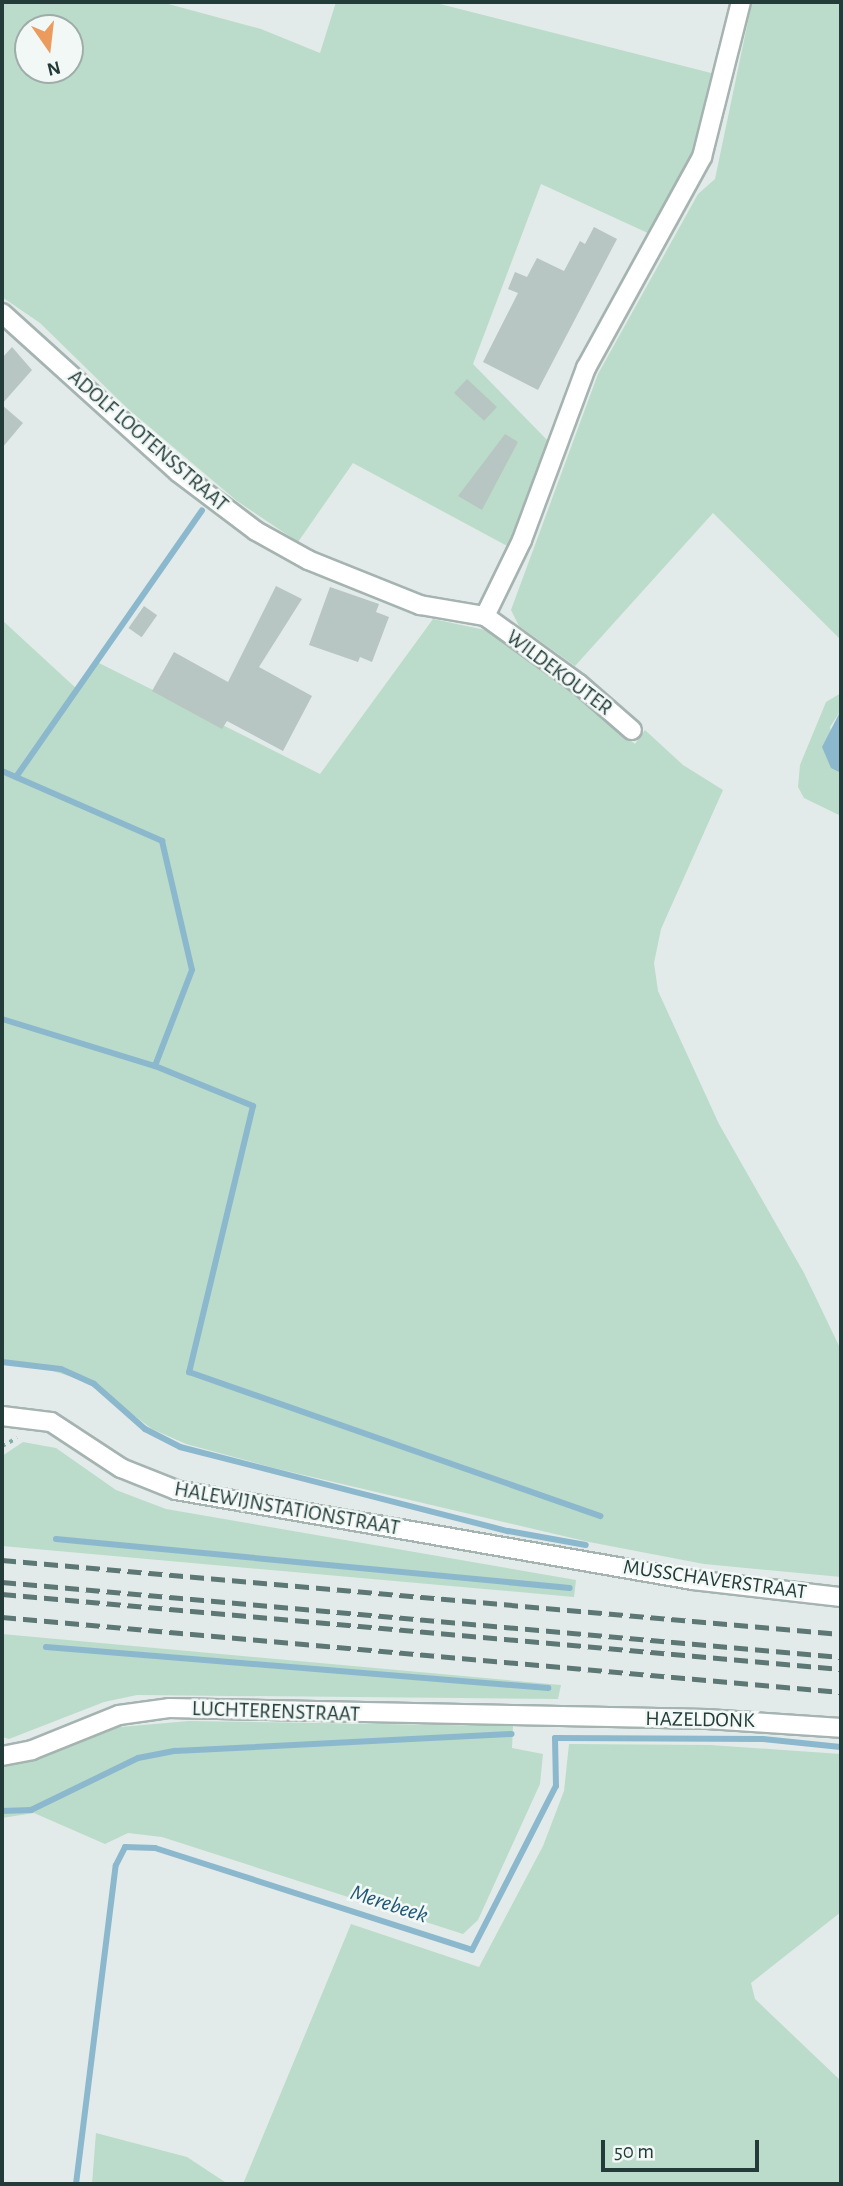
<!DOCTYPE html>
<html>
<head>
<meta charset="utf-8">
<style>
	body { margin:0 }
	#map { position:relative; width:843px; height:2186px; overflow:hidden; background:#e2ebe9; font-family:"Alegreya Sans",sans-serif }
	div>[style] { position:absolute }
	.green>* { inset:0; background:#bbdcca }
	.water>* { inset:0; background:#8cb8ce }
	.stream>* { height:6px; margin:-3px; padding:0 3px; transform-origin:3px; border-radius:3px; background:#8cb8ce }
	.building>* { inset:0; background:#b7c6c2; transform-origin:0 0 }
	.path>* { height:3.5px; margin-top:-1.75px; transform-origin:0; background:repeating-linear-gradient(90deg,#83aea8 0 3.5px,transparent 0 8.5px) }
	.roads { filter:drop-shadow(2px 0 #a5b3b1) drop-shadow(-2px 0 #a5b3b1) drop-shadow(0 2px #a5b3b1) drop-shadow(0 -2px #a5b3b1) }
	.minor>* { height:18px; margin:-9px; padding:0 9px; transform-origin:9px; border-radius:9px; background:#fff }
	.rail>* { height:5px; margin-top:-2.5px; transform-origin:0; background:repeating-linear-gradient(90deg,#5d7775 0 14px,transparent 0 21px) }
	span { translate:-50% -50%; white-space:nowrap; text-align:center; line-height:1.15; -webkit-text-stroke:5px #f2f8f6; paint-order:stroke }
	.street-label { font-size:21px; color:#233c39 }
	.water-label { font-size:23px; color:#1f5775; font-style:italic }
	.frame { position:absolute; inset:0; border:4px solid #233c39; pointer-events:none }
	.north { position:absolute; left:14px; top:14px; width:70px; height:70px; box-sizing:border-box; background:#f2f8f6; border:2px solid #9fadaa; border-radius:50%; rotate:166deg; font-size:19px; font-weight:700; line-height:28px; text-align:center; color:#233c39 }
	.north::after { content:''; display:block; margin:auto; width:24px; height:32px; background:#ec9b5f; clip-path:polygon(50% 0,100% 100%,50% 72%,0 100%) }
	.scale { position:absolute; left:601px; top:2140px; width:158px; height:32px; box-sizing:border-box; border:4px solid #233c39; border-top:0; padding-left:9px; font-size:21px; line-height:24px; white-space:nowrap; color:#233c39; -webkit-text-stroke:5px #f2f8f6; paint-order:stroke }
</style>
</head>
<body>
<div id="map">
	<div class="green">
		<i style="clip-path:polygon(evenodd,2px 2px,161px 2px,261px 29px,320px 53px,336px 2px,432px 2px,715px 74px,696px 154px,650px 234px,541px 184px,473px 364px,549px 442px,511px 548px,353px 463px,298px 542px,237px 501px,127px 408px,40px 323px,2px 297px,2px 2px,28px 28px,70px 28px,70px 70px,28px 70px,28px 28px)"></i>
		<i style="clip-path:polygon(752px 2px,841px 2px,841px 640px,713px 513px,575px 666px,519px 626px,511px 610px,598px 374px,698px 194px,715px 179px)"></i>
		<i style="clip-path:polygon(433px 619px,485px 630px,506px 640px,635px 744px,645px 730px,683px 765px,723px 790px,661px 929px,654px 963px,658px 991px,719px 1124px,804px 1273px,841px 1350px,841px 1577px,704px 1564px,589px 1542px,274px 1468px,186px 1444px,152px 1429px,100px 1390px,72px 1377px,40px 1367px,2px 1364px,2px 620px,78px 690px,97px 662px,320px 774px)"></i>
		<i style="clip-path:polygon(841px 693px,841px 710px,830px 727px,841px 773px,841px 816px,804px 798px,798px 787px,800px 765px,826px 702px)"></i>
		<i style="clip-path:polygon(23px 1442px,56px 1448px,116px 1490px,166px 1509px,576px 1580px,574px 1597px,2px 1546px,2px 1456px)"></i>
		<i style="clip-path:polygon(2px 1634px,561px 1685px,558px 1699px,137px 1695px,104px 1702px,9px 1739px,2px 1737px)"></i>
		<i style="clip-path:polygon(189px 1721px,513px 1726px,512px 1748px,543px 1754px,540px 1784px,478px 1920px,463px 1934px,162px 1837px,128px 1833px,105px 1844px,34px 1813px,2px 1818px,2px 1767px,34px 1761px,109px 1728px)"></i>
		<i style="clip-path:polygon(569px 1744px,710px 1745px,841px 1754px,841px 1912px,751px 1983px,755px 1999px,841px 2081px,841px 2184px,243px 2184px,351px 1924px,479px 1967px,543px 1846px,564px 1791px)"></i>
		<i style="clip-path:polygon(96px 2133px,187px 2157px,228px 2184px,92px 2184px)"></i>
	</div>
	<div class="water">
		<i style="clip-path:polygon(841px 710px,841px 773px,831px 768px,822px 747px)"></i>
	</div>
	<div class="stream">
		<i style="left:2px;top:771px;width:175px;rotate:23.6deg"></i>
		<i style="left:162px;top:841px;width:132px;rotate:76.9deg"></i>
		<i style="left:192px;top:970px;width:103px;rotate:111.1deg"></i>
		<i style="left:155px;top:1066px;width:106px;rotate:22.2deg"></i>
		<i style="left:253px;top:1106px;width:274px;rotate:103.5deg"></i>
		<i style="left:189px;top:1372px;width:436px;rotate:19.3deg"></i>
		<i style="left:16px;top:777px;width:325px;rotate:-55.1deg"></i>
		<i style="left:2px;top:1019px;width:160px;rotate:17.1deg"></i>
		<i style="left:2px;top:1362px;width:59px;rotate:6.8deg"></i>
		<i style="left:61px;top:1369px;width:36px;rotate:24deg"></i>
		<i style="left:94px;top:1384px;width:68px;rotate:41.4deg"></i>
		<i style="left:145px;top:1429px;width:39px;rotate:27deg"></i>
		<i style="left:180px;top:1447px;width:339px;rotate:14.4deg"></i>
		<i style="left:508px;top:1531px;width:79px;rotate:10.2deg"></i>
		<i style="left:56px;top:1539px;width:516px;rotate:5.45deg"></i>
		<i style="left:46px;top:1647px;width:504px;rotate:4.67deg"></i>
		<i style="left:2px;top:1811px;width:29px;rotate:-2deg"></i>
		<i style="left:31px;top:1810px;width:119px;rotate:-25.9deg"></i>
		<i style="left:138px;top:1758px;width:38px;rotate:-11deg"></i>
		<i style="left:175px;top:1751px;width:337px;rotate:-2.9deg"></i>
		<i style="left:76px;top:2184px;width:321px;rotate:-82.9deg"></i>
		<i style="left:116px;top:1865px;width:20px;rotate:-63deg"></i>
		<i style="left:125px;top:1847px;width:30px;rotate:2deg"></i>
		<i style="left:155px;top:1848px;width:333px;rotate:17.8deg"></i>
		<i style="left:472px;top:1950px;width:184px;rotate:-62.9deg"></i>
		<i style="left:556px;top:1786px;width:48px;rotate:-91.2deg"></i>
		<i style="left:555px;top:1738px;width:208px;rotate:0.3deg"></i>
		<i style="left:763px;top:1739px;width:78px;rotate:5.9deg"></i>
	</div>
	<div class="building">
		<i style="clip-path:polygon(594px 227px,617px 239px,538px 390px,483px 362px,518px 293px,508px 289px,515px 272px,527px 277px,537px 258px,564px 271px,580px 241px,585px 244px)"></i>
		<i style="clip-path:polygon(12px 347px,32px 370px,2px 404px,2px 358px)"></i>
		<i style="left:467px;top:379px;width:41px;height:19px;rotate:43deg"></i>
		<i style="clip-path:polygon(2px 405px,23px 423px,2px 448px)"></i>
		<i style="clip-path:polygon(505px 434px,518px 442px,482px 510px,458px 496px)"></i>
		<i style="clip-path:polygon(276px 586px,302px 599px,259px 667px,312px 696px,283px 751px,227px 721px,222px 729px,152px 691px,174px 652px,228px 682px)"></i>
		<i style="clip-path:polygon(330px 587px,379px 604px,376px 612px,389px 617px,372px 662px,360px 657px,358px 662px,309px 645px)"></i>
		<i style="left:144px;top:606px;width:16px;height:27px;rotate:35deg"></i>
	</div>
	<div class="path">
		<i style="left:2px;top:1446px;width:17px;rotate:-28deg"></i>
	</div>
	<div class="roads">
		<div class="minor">
			<i style="left:2px;top:313px;width:237px;rotate:42.1deg"></i>
			<i style="left:178px;top:472px;width:98px;rotate:37.1deg"></i>
			<i style="left:256px;top:531px;width:60px;rotate:29.1deg"></i>
			<i style="left:308px;top:560px;width:121px;rotate:21.9deg"></i>
			<i style="left:420px;top:605px;width:66px;rotate:9.6deg"></i>
			<i style="left:485px;top:616px;width:85px;rotate:-64deg"></i>
			<i style="left:522px;top:540px;width:184px;rotate:-69.6deg"></i>
			<i style="left:586px;top:368px;width:241px;rotate:-61.2deg"></i>
			<i style="left:702px;top:157px;width:160px;rotate:-75.9deg"></i>
			<i style="left:485px;top:616px;width:116px;rotate:35.9deg"></i>
			<i style="left:579px;top:684px;width:70px;rotate:41deg"></i>
			<i style="left:2px;top:1416px;width:49px;rotate:7deg"></i>
			<i style="left:51px;top:1422px;width:84px;rotate:33.3deg"></i>
			<i style="left:121px;top:1468px;width:59px;rotate:21.8deg"></i>
			<i style="left:176px;top:1490px;width:525px;rotate:9.88deg"></i>
			<i style="left:693px;top:1580px;width:149px;rotate:6.6deg"></i>
			<i style="left:2px;top:1756px;width:31px;rotate:-11deg"></i>
			<i style="left:32px;top:1750px;width:94px;rotate:-21.9deg"></i>
			<i style="left:119px;top:1715px;width:50px;rotate:-8deg"></i>
			<i style="left:169px;top:1708px;width:538px;rotate:1.17deg"></i>
			<i style="left:707px;top:1719px;width:134px;rotate:3.8deg"></i>
		</div>
	</div>
	<div class="rail">
		<i style="left:2px;top:1560px;width:842px;rotate:5.04deg"></i>
		<i style="left:2px;top:1582px;width:842px;rotate:5.11deg"></i>
		<i style="left:2px;top:1594px;width:842px;rotate:5.11deg"></i>
		<i style="left:2px;top:1617px;width:842px;rotate:5.11deg"></i>
	</div>
	<div class="street-label">
		<span style="left:148px;top:441px;rotate:41deg">ADOLF LOOTENSSTRAAT</span>
		<span style="left:559px;top:673px;rotate:37deg">WILDEKOUTER</span>
		<span style="left:287px;top:1509px;rotate:10deg">HALEWIJNSTATIONSTRAAT</span>
		<span style="left:715px;top:1580px;rotate:8deg">MUSSCHAVERSTRAAT</span>
		<span style="left:276px;top:1712px;rotate:2deg">LUCHTERENSTRAAT</span>
		<span style="left:700px;top:1720px;rotate:1deg">HAZELDONK</span>
	</div>
	<div class="water-label">
		<span style="left:389px;top:1905px;rotate:18deg">Merebeek</span>
	</div>
	<div class="frame"></div>
	<div class="north">N</div>
	<div class="scale">50 m</div>
</div>
</body>
</html>
